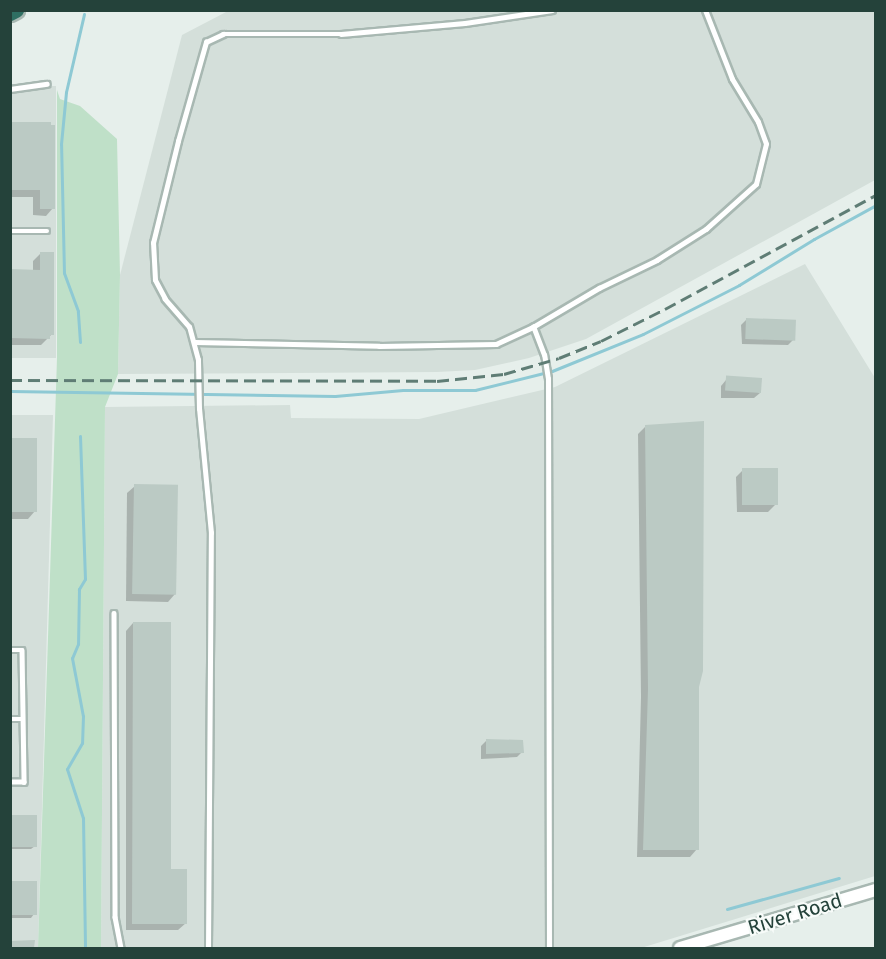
<!DOCTYPE html>
<html>
<head>
<meta charset="utf-8">
<style>
	body { margin:0 }
	#map { position:relative; width:886px; height:959px; overflow:hidden; background:#e6efeb; font-family:"Fira Sans",sans-serif }
	div>[style] { position:absolute }
	.built>* { inset:0; background:#d4dfda; transform-origin:0 0 }
	.green>* { inset:0; background:#bfe0c8 }
	.shadow>* { inset:0; background:#0003 }
	.stream>* { height:3px; margin:-1.5px; padding:0 1.5px; transform-origin:1.5px; border-radius:1.5px; background:#8ec9d4 }
	.building>* { inset:0; background:#bbcac4; transform-origin:0 0 }
	.roads { filter:drop-shadow(2px 0 #a8b8b2) drop-shadow(-2px 0 #a8b8b2) drop-shadow(0 2px #a8b8b2) drop-shadow(0 -2px #a8b8b2) }
	.service>* { height:4.5px; margin:-2.25px; padding:0 2.25px; transform-origin:2.25px; border-radius:2.25px; background:#fff }
	.secondary>* { height:12px; margin:-6px; padding:0 6px; transform-origin:6px; border-radius:6px; background:#fff }
	.motorway>* { height:16px; margin:-8px; padding:0 8px; transform-origin:8px; border-radius:8px; background:#2f6f62 }
	.rail>* { height:3px; margin-top:-1.5px; transform-origin:0; background:repeating-linear-gradient(90deg,#5f7d75 0 12px,transparent 0 18px) }
	span { translate:-50% -50%; white-space:nowrap; text-align:center; line-height:1.15; -webkit-text-stroke:4.5px #f7fbf9; paint-order:stroke }
	.street-label { font-size:20px; color:#24423a }
	.frame { position:absolute; inset:0; border:12px solid #24423a; pointer-events:none }
</style>
</head>
<body>
<div id="map">
	<div class="built">
		<i style="clip-path:polygon(228px 11px,875px 11px,875px 180px,586px 339px,529px 358px,475px 370px,437px 372px,118px 374px,120px 275px,182px 35px)"></i>
		<i style="left:56px;top:86px;width:272px;height:46px;rotate:90deg"></i>
		<i style="clip-path:polygon(805px 264px,875px 378px,875px 876px,641px 948px,101px 948px,105px 407px,290px 405px,291px 418px,419px 419px,555px 387px)"></i>
		<i style="clip-path:polygon(11px 415px,53px 415px,38px 948px,11px 948px)"></i>
	</div>
	<div class="green">
		<i style="clip-path:polygon(57px 90px,60px 99px,80px 106px,117px 139px,120px 275px,118px 374px,105px 407px,101px 948px,38px 948px,57px 358px)"></i>
	</div>
	<div class="shadow">
		<i style="clip-path:polygon(10px 124px,53px 208px,46px 216px,33px 215px,33px 197px,10px 197px)"></i>
		<i style="clip-path:polygon(40px 254px,52px 334px,41px 345px,10px 345px,10px 271px,33px 271px,33px 261px)"></i>
		<i style="clip-path:polygon(747px 319px,794px 339px,788px 345px,742px 344px,741px 325px)"></i>
		<i style="clip-path:polygon(726px 380px,760px 393px,754px 398px,721px 398px,721px 386px)"></i>
		<i style="clip-path:polygon(645px 427px,697px 687px,697px 849px,690px 857px,637px 857px,641px 697px,638px 434px)"></i>
		<i style="clip-path:polygon(10px 439px,35px 511px,28px 519px,10px 519px)"></i>
		<i style="clip-path:polygon(743px 470px,776px 504px,768px 512px,737px 512px,736px 477px)"></i>
		<i style="clip-path:polygon(135px 486px,175px 594px,168px 602px,126px 601px,127px 493px)"></i>
		<i style="clip-path:polygon(133px 623px,170px 870px,186px 923px,178px 930px,126px 930px,126px 631px)"></i>
		<i style="clip-path:polygon(486px 741px,522px 752px,517px 757px,481px 759px,481px 746px)"></i>
		<i style="clip-path:polygon(10px 817px,35px 846px,31px 849px,10px 849px)"></i>
		<i style="clip-path:polygon(10px 883px,34px 914px,31px 918px,10px 918px)"></i>
	</div>
	<div class="stream">
		<i style="left:80px;top:342px;width:31px;rotate:-94deg"></i>
		<i style="left:78px;top:311px;width:40px;rotate:-110.2deg"></i>
		<i style="left:64px;top:273px;width:129px;rotate:-91.3deg"></i>
		<i style="left:61px;top:144px;width:52px;rotate:-84.5deg"></i>
		<i style="left:66px;top:92px;width:80px;rotate:-77deg"></i>
		<i style="left:10px;top:391px;width:325px;rotate:0.9deg"></i>
		<i style="left:335px;top:396px;width:68px;rotate:-5deg"></i>
		<i style="left:403px;top:390px;width:72px"></i>
		<i style="left:475px;top:390px;width:79px;rotate:-13.9deg"></i>
		<i style="left:552px;top:371px;width:98px;rotate:-22.1deg"></i>
		<i style="left:643px;top:334px;width:108px;rotate:-27deg"></i>
		<i style="left:739px;top:285px;width:88px;rotate:-31.5deg"></i>
		<i style="left:814px;top:239px;width:71px;rotate:-28.7deg"></i>
		<i style="left:80px;top:436px;width:143px;rotate:88deg"></i>
		<i style="left:85px;top:579px;width:12px;rotate:121deg"></i>
		<i style="left:79px;top:589px;width:55px;rotate:91deg"></i>
		<i style="left:78px;top:644px;width:15px;rotate:113deg"></i>
		<i style="left:72px;top:658px;width:59px;rotate:79.3deg"></i>
		<i style="left:83px;top:716px;width:27px;rotate:92deg"></i>
		<i style="left:82px;top:743px;width:30px;rotate:120deg"></i>
		<i style="left:67px;top:769px;width:52px;rotate:71.9deg"></i>
		<i style="left:83px;top:818px;width:130px;rotate:89.1deg"></i>
		<i style="left:727px;top:909px;width:116px;rotate:-15.5deg"></i>
	</div>
	<div class="building">
		<i style="clip-path:polygon(10px 122px,51px 122px,51px 125px,55px 125px,55px 209px,40px 209px,40px 190px,10px 190px)"></i>
		<i style="clip-path:polygon(40px 252px,54px 252px,54px 335px,50px 335px,50px 339px,10px 338px,10px 269px,40px 270px)"></i>
		<i style="left:746px;top:318px;width:50px;height:21px;rotate:2deg"></i>
		<i style="left:762px;top:378px;width:15px;height:36px;rotate:94deg"></i>
		<i style="clip-path:polygon(704px 421px,703px 671px,699px 687px,699px 850px,643px 850px,648px 689px,645px 425px)"></i>
		<i style="left:10px;top:438px;width:27px;height:74px"></i>
		<i style="left:742px;top:468px;width:36px;height:37px"></i>
		<i style="left:134px;top:484px;width:44px;height:110px;rotate:1deg"></i>
		<i style="clip-path:polygon(133px 622px,171px 622px,171px 869px,187px 869px,187px 924px,132px 924px)"></i>
		<i style="clip-path:polygon(486px 739px,523px 740px,524px 753px,486px 754px)"></i>
		<i style="left:10px;top:815px;width:27px;height:32px"></i>
		<i style="left:10px;top:881px;width:27px;height:34px"></i>
		<i style="clip-path:polygon(35px 940px,34px 948px,10px 948px,10px 941px)"></i>
	</div>
	<div class="roads">
		<div class="service">
			<i style="left:10px;top:89px;width:37px;rotate:-8deg"></i>
			<i style="left:10px;top:231px;width:37px"></i>
			<i style="left:195px;top:342px;width:184px;rotate:1.2deg"></i>
			<i style="left:379px;top:346px;width:117px;rotate:-1deg"></i>
			<i style="left:496px;top:344px;width:41px;rotate:-24.7deg"></i>
			<i style="left:114px;top:613px;width:304px;rotate:89.8deg"></i>
			<i style="left:115px;top:917px;width:32px;rotate:79deg"></i>
			<i style="left:10px;top:650px;width:12px"></i>
			<i style="left:22px;top:650px;width:132px;rotate:89.1deg"></i>
			<i style="left:24px;top:782px;width:14px;rotate:180deg"></i>
			<i style="left:10px;top:719px;width:13px"></i>
			<i style="left:208px;top:948px;width:415px;rotate:-89.6deg"></i>
			<i style="left:211px;top:533px;width:125px;rotate:-95.5deg"></i>
			<i style="left:199px;top:409px;width:49px;rotate:-91.2deg"></i>
			<i style="left:198px;top:360px;width:34px;rotate:-105deg"></i>
			<i style="left:189px;top:327px;width:37px;rotate:-131deg"></i>
			<i style="left:165px;top:299px;width:21px;rotate:-118deg"></i>
			<i style="left:155px;top:280px;width:37px;rotate:-93deg"></i>
			<i style="left:153px;top:243px;width:105px;rotate:-76.2deg"></i>
			<i style="left:178px;top:141px;width:103px;rotate:-74.2deg"></i>
			<i style="left:206px;top:42px;width:19px;rotate:-25deg"></i>
			<i style="left:223px;top:34px;width:118px"></i>
			<i style="left:341px;top:34px;width:124px;rotate:-5.1deg"></i>
			<i style="left:465px;top:23px;width:88px;rotate:-8.5deg"></i>
			<i style="left:549px;top:948px;width:569px;rotate:-90.1deg"></i>
			<i style="left:548px;top:379px;width:24px;rotate:-99deg"></i>
			<i style="left:544px;top:355px;width:30px;rotate:-111deg"></i>
			<i style="left:533px;top:327px;width:77px;rotate:-30.6deg"></i>
			<i style="left:599px;top:288px;width:64px;rotate:-25.8deg"></i>
			<i style="left:657px;top:260px;width:58px;rotate:-32.3deg"></i>
			<i style="left:706px;top:229px;width:67px;rotate:-42deg"></i>
			<i style="left:756px;top:184px;width:41px;rotate:-76deg"></i>
			<i style="left:766px;top:144px;width:23px;rotate:-110deg"></i>
			<i style="left:758px;top:122px;width:50px;rotate:-121.2deg"></i>
			<i style="left:732px;top:79px;width:74px;rotate:-111.4deg"></i>
		</div>
		<div class="secondary">
			<i style="left:680px;top:948px;width:204px;rotate:-16.5deg"></i>
		</div>
		<div class="motorway">
			<i style="left:10px;top:13px;width:7px;rotate:-27deg"></i>
		</div>
	</div>
	<div class="rail">
		<i style="left:10px;top:380px;width:427px;rotate:0.1deg"></i>
		<i style="left:437px;top:381px;width:67px;rotate:-6deg"></i>
		<i style="left:504px;top:374px;width:57px;rotate:-16.2deg"></i>
		<i style="left:559px;top:358px;width:45px;rotate:-22deg"></i>
		<i style="left:601px;top:341px;width:72px;rotate:-26.6deg"></i>
		<i style="left:665px;top:309px;width:240px;rotate:-28.4deg"></i>
	</div>
	<div class="street-label">
		<span style="left:795px;top:914px;rotate:-17deg">River Road</span>
	</div>
	<div class="frame"></div>
</div>
</body>
</html>
